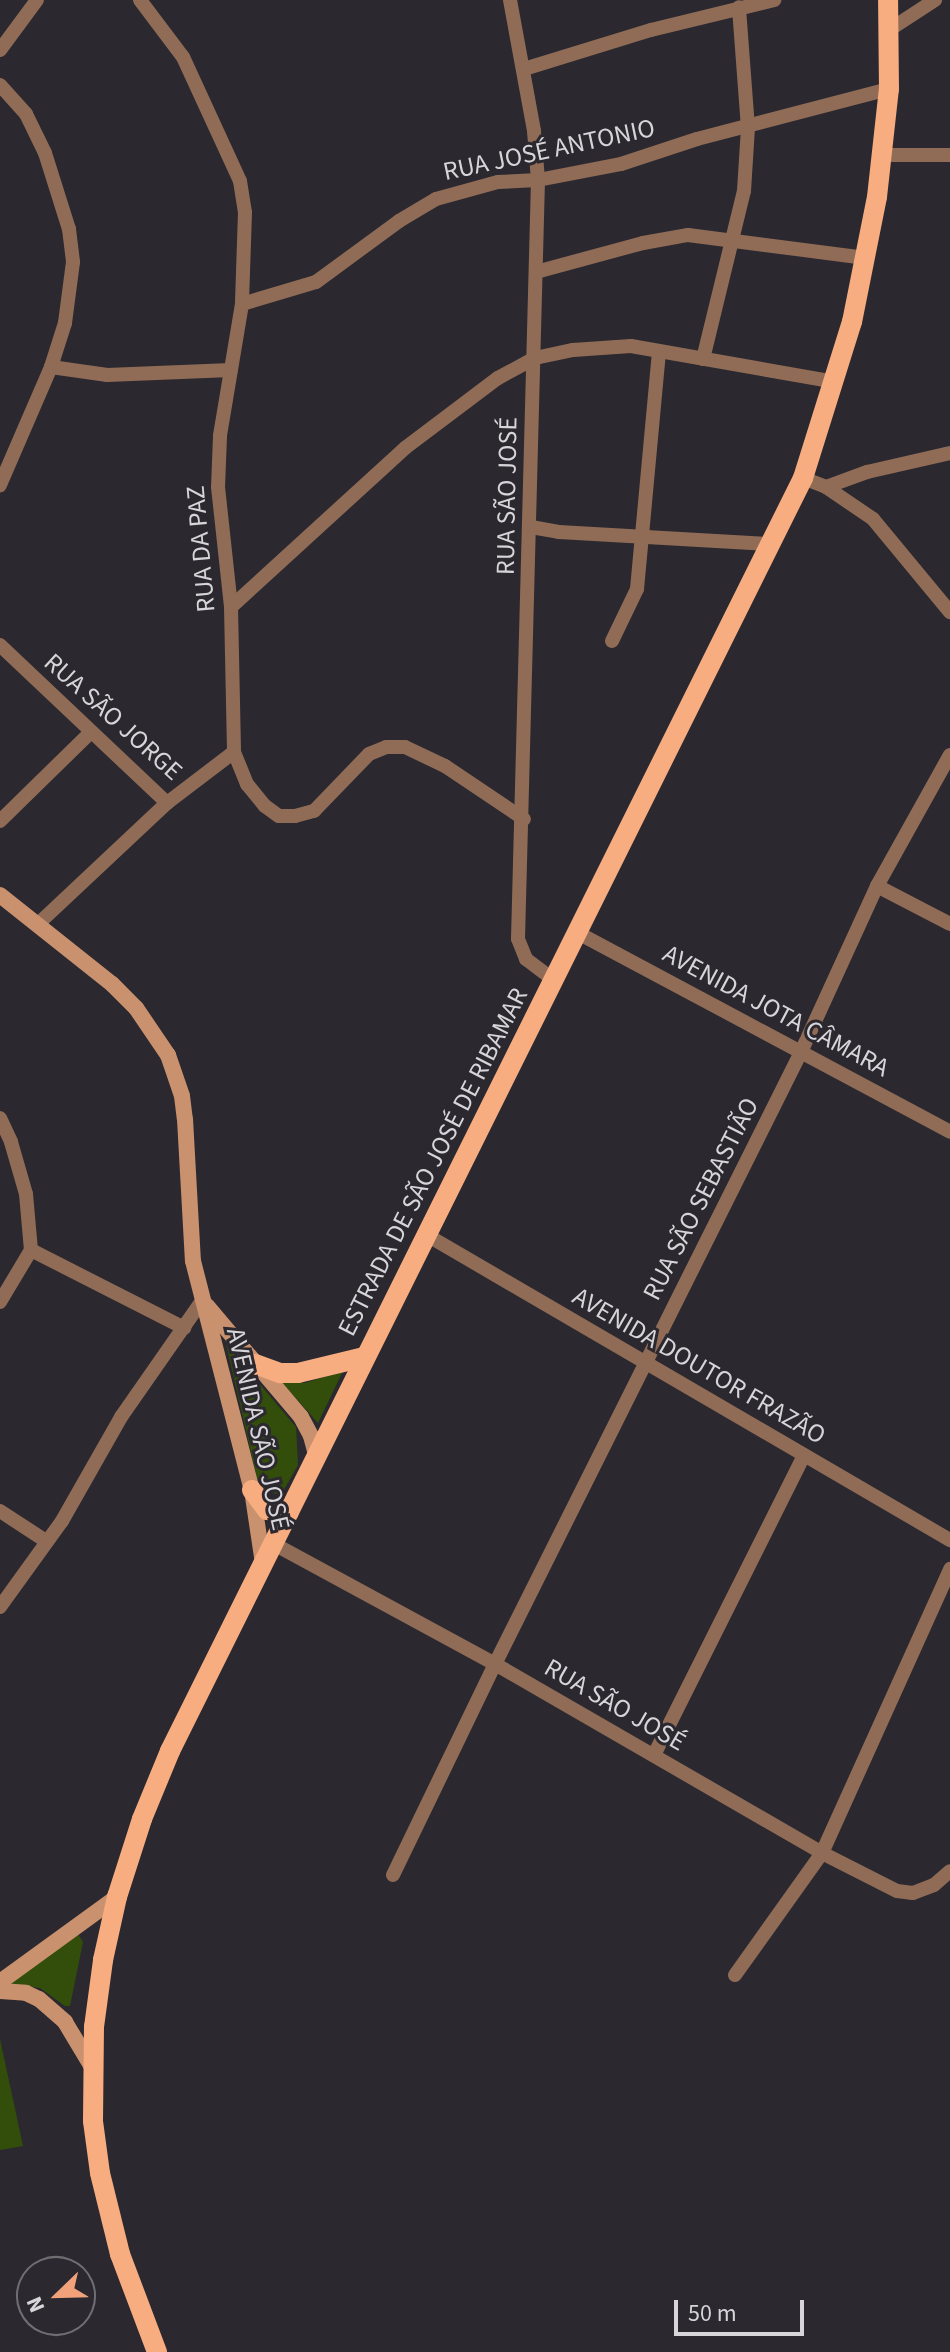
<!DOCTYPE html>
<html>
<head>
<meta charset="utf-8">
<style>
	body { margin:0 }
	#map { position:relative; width:950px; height:2352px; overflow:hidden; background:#2b292f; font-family:"Source Sans 3",sans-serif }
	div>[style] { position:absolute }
	.green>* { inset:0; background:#324e0a }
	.street>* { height:14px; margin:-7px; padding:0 7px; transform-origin:7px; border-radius:7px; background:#906c57 }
	.secondary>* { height:16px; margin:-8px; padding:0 8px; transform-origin:8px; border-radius:8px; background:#ca916e }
	.primary>* { height:20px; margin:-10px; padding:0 10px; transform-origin:10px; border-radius:10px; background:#f8ad80 }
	span { translate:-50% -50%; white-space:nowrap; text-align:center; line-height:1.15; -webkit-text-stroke:6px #2b292f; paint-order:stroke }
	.street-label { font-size:26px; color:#d7d5d9 }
	.north { position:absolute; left:16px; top:2256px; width:80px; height:80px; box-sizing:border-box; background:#2b292f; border:2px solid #706e73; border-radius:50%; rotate:247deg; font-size:22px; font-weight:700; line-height:32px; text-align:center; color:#d7d5d9 }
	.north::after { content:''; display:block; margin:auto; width:28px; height:36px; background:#f1a27b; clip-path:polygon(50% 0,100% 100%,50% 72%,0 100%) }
	.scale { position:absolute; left:674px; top:2300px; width:130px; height:36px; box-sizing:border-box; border:4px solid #d7d5d9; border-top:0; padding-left:10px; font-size:24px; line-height:28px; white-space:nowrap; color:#d7d5d9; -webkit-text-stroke:6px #2b292f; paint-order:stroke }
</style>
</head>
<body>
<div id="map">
	<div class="green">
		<i style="clip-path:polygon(226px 1344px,296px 1427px,298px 1465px,281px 1495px,265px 1491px,257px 1478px)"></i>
		<i style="clip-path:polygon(343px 1371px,318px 1423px,280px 1380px,305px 1383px)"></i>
		<i style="clip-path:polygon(78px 1934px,83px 1942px,70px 2006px,65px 2006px,40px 1988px,10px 1984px)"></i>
		<i style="clip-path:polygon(0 2039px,23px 2146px,0 2150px)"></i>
	</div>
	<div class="street">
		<i style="left:140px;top:0;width:71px;rotate:53deg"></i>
		<i style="left:183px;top:57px;width:136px;rotate:65.3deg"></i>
		<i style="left:240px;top:181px;width:31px;rotate:81deg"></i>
		<i style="left:245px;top:212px;width:92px;rotate:91.9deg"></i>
		<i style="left:242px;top:304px;width:134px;rotate:99.5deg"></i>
		<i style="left:220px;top:436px;width:51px;rotate:92.2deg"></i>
		<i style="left:218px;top:487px;width:121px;rotate:83.8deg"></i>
		<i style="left:231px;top:607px;width:145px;rotate:88.8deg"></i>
		<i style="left:234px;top:752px;width:35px;rotate:68deg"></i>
		<i style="left:247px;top:784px;width:28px;rotate:51deg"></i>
		<i style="left:265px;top:806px;width:17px;rotate:36deg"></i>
		<i style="left:279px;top:816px;width:16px"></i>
		<i style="left:295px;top:816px;width:20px;rotate:-15deg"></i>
		<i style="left:314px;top:811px;width:79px;rotate:-46deg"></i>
		<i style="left:369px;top:754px;width:18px;rotate:-22deg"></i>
		<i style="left:386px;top:747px;width:19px"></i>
		<i style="left:405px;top:747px;width:44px;rotate:25.4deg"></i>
		<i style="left:445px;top:766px;width:95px;rotate:33.9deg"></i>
		<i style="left:510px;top:0;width:133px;rotate:79.6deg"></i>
		<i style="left:534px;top:131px;width:49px;rotate:85.3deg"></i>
		<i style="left:538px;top:180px;width:759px;rotate:91.51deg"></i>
		<i style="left:518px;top:939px;width:22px;rotate:68deg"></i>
		<i style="left:526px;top:959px;width:35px;rotate:37deg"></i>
		<i style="left:889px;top:30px;width:55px;rotate:-33.1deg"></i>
		<i style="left:0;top:50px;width:62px;rotate:-53.5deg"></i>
		<i style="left:524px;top:69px;width:133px;rotate:-17.1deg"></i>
		<i style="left:651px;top:30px;width:127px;rotate:-13.7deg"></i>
		<i style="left:0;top:85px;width:39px;rotate:48deg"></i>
		<i style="left:26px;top:114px;width:43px;rotate:64deg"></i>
		<i style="left:45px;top:153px;width:80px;rotate:72.5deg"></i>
		<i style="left:69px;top:229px;width:33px;rotate:83deg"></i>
		<i style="left:73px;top:262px;width:62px;rotate:97.5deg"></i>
		<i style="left:65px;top:323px;width:46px;rotate:107.7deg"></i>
		<i style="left:51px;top:367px;width:129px;rotate:113.4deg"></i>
		<i style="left:883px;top:155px;width:67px"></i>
		<i style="left:536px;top:272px;width:111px;rotate:-15.2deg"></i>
		<i style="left:643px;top:243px;width:46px;rotate:-10.1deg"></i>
		<i style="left:688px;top:235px;width:179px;rotate:7.4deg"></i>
		<i style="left:242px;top:304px;width:77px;rotate:-16.6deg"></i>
		<i style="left:316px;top:282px;width:103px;rotate:-36.3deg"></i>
		<i style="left:399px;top:221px;width:43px;rotate:-30.7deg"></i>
		<i style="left:436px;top:199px;width:64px;rotate:-15.3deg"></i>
		<i style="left:498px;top:182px;width:40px;rotate:-2.9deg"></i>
		<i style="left:538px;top:180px;width:85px;rotate:-10.9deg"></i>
		<i style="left:621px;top:164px;width:80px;rotate:-18.2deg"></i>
		<i style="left:697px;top:139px;width:198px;rotate:-14.6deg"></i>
		<i style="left:703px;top:359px;width:173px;rotate:-76.3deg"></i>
		<i style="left:744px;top:191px;width:63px;rotate:-86.4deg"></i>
		<i style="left:748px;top:128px;width:121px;rotate:-94.3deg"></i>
		<i style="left:51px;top:367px;width:57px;rotate:8.1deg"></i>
		<i style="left:107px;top:375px;width:124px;rotate:-2.3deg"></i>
		<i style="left:803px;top:478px;width:25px;rotate:21deg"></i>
		<i style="left:826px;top:487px;width:57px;rotate:34.2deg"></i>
		<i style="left:873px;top:519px;width:121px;rotate:50.4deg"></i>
		<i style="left:826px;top:487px;width:44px;rotate:-20.1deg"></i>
		<i style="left:867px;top:472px;width:85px;rotate:-12.9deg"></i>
		<i style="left:531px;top:527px;width:28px;rotate:10deg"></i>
		<i style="left:559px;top:532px;width:211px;rotate:3.3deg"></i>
		<i style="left:231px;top:607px;width:236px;rotate:-42.4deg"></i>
		<i style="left:405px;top:448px;width:116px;rotate:-37deg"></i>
		<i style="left:498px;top:378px;width:42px;rotate:-28.4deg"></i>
		<i style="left:535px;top:358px;width:39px;rotate:-12deg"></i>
		<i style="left:573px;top:350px;width:58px;rotate:-3.9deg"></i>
		<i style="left:631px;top:346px;width:207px;rotate:10deg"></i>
		<i style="left:612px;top:641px;width:58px;rotate:-64.3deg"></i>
		<i style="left:637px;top:589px;width:237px;rotate:-84.7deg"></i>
		<i style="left:0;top:645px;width:230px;rotate:43.4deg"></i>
		<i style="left:167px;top:803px;width:84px;rotate:-37.3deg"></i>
		<i style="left:0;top:821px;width:127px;rotate:-44.4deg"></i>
		<i style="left:877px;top:886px;width:82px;rotate:27.5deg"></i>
		<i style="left:38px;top:924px;width:177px;rotate:-43.2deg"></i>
		<i style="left:578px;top:933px;width:422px;rotate:28.1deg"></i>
		<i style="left:0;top:1118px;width:26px;rotate:65deg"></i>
		<i style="left:11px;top:1142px;width:54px;rotate:73.9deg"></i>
		<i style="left:26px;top:1194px;width:56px;rotate:84.9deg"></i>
		<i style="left:425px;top:1234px;width:608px;rotate:30.24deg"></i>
		<i style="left:31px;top:1250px;width:172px;rotate:27deg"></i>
		<i style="left:0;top:1302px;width:61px;rotate:-59.2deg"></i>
		<i style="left:0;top:1511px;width:55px;rotate:33.1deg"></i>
		<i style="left:274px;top:1544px;width:251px;rotate:28.5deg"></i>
		<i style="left:495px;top:1664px;width:378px;rotate:30deg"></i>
		<i style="left:822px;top:1853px;width:84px;rotate:26.9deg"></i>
		<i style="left:897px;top:1891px;width:16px;rotate:7deg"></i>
		<i style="left:913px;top:1893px;width:22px;rotate:-21deg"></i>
		<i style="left:934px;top:1885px;width:21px;rotate:-41deg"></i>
		<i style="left:0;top:1607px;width:106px;rotate:-54.2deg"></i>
		<i style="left:62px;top:1521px;width:120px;rotate:-60.4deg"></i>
		<i style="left:121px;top:1417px;width:141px;rotate:-55.1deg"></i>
		<i style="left:654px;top:1755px;width:335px;rotate:-63.4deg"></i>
		<i style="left:393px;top:1875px;width:234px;rotate:-64.2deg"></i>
		<i style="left:495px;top:1664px;width:684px;rotate:-63.43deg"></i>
		<i style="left:801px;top:1052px;width:183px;rotate:-65.4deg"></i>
		<i style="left:877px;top:886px;width:150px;rotate:-60.9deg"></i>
		<i style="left:735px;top:1975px;width:150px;rotate:-54.5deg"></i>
		<i style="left:822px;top:1853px;width:312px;rotate:-65.7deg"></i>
	</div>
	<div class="secondary">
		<i style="left:0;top:895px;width:143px;rotate:38.5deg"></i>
		<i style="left:112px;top:984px;width:34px;rotate:45deg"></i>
		<i style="left:136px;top:1008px;width:57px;rotate:55.8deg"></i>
		<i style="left:168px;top:1055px;width:43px;rotate:71.1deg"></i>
		<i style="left:182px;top:1096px;width:23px;rotate:83deg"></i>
		<i style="left:185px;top:1119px;width:142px;rotate:86.8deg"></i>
		<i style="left:193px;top:1261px;width:236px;rotate:75.6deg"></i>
		<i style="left:252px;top:1490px;width:75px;rotate:81.5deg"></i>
		<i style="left:207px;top:1306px;width:145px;rotate:49.7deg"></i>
		<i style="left:301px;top:1417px;width:21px;rotate:62deg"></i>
		<i style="left:311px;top:1436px;width:23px;rotate:75deg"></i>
		<i style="left:0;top:1982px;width:145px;rotate:-36deg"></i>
		<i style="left:0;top:1991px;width:26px;rotate:4deg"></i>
		<i style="left:26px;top:1993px;width:14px;rotate:25deg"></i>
		<i style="left:39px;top:1999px;width:35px;rotate:41deg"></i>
		<i style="left:65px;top:2022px;width:52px;rotate:59deg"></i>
	</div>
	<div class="primary">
		<i style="left:255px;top:1364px;width:27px;rotate:20deg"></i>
		<i style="left:280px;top:1373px;width:18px"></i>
		<i style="left:298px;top:1373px;width:68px;rotate:-13.6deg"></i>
		<i style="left:252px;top:1490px;width:25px;rotate:53deg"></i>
		<i style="left:267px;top:1510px;width:22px;rotate:5deg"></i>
		<i style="left:157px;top:2352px;width:105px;rotate:-110.7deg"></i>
		<i style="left:120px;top:2254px;width:83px;rotate:-103.9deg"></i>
		<i style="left:100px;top:2173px;width:52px;rotate:-97.7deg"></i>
		<i style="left:93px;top:2121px;width:94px;rotate:-89.4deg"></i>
		<i style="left:94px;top:2027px;width:68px;rotate:-82.3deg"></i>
		<i style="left:103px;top:1960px;width:65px;rotate:-77.5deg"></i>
		<i style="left:117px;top:1897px;width:82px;rotate:-72.2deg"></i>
		<i style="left:142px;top:1819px;width:74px;rotate:-67.6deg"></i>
		<i style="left:170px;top:1751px;width:1422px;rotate:-63.56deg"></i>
		<i style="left:803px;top:478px;width:164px;rotate:-72.6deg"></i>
		<i style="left:852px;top:322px;width:127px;rotate:-78.7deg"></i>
		<i style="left:877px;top:197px;width:109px;rotate:-83.7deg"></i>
		<i style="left:889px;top:89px;width:89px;rotate:-90.6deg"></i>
	</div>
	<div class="street-label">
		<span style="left:549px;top:150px;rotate:-12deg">RUA JOSÉ ANTONIO</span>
		<span style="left:507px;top:496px;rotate:-89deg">RUA SÃO JOSÉ</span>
		<span style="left:201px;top:549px;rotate:-95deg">RUA DA PAZ</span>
		<span style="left:113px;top:717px;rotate:42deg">RUA SÃO JORGE</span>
		<span style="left:776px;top:1011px;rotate:28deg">AVENIDA JOTA CÂMARA</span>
		<span style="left:433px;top:1162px;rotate:-63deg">ESTRADA DE SÃO JOSÉ DE RIBAMAR</span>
		<span style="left:701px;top:1199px;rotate:-63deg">RUA SÃO SEBASTIÃO</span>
		<span style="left:699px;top:1366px;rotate:30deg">AVENIDA DOUTOR FRAZÃO</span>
		<span style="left:258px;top:1429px;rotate:77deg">AVENIDA SÃO JOSÉ</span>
		<span style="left:615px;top:1705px;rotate:30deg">RUA SÃO JOSÉ</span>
	</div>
	<div class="north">N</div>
	<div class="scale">50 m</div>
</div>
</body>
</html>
